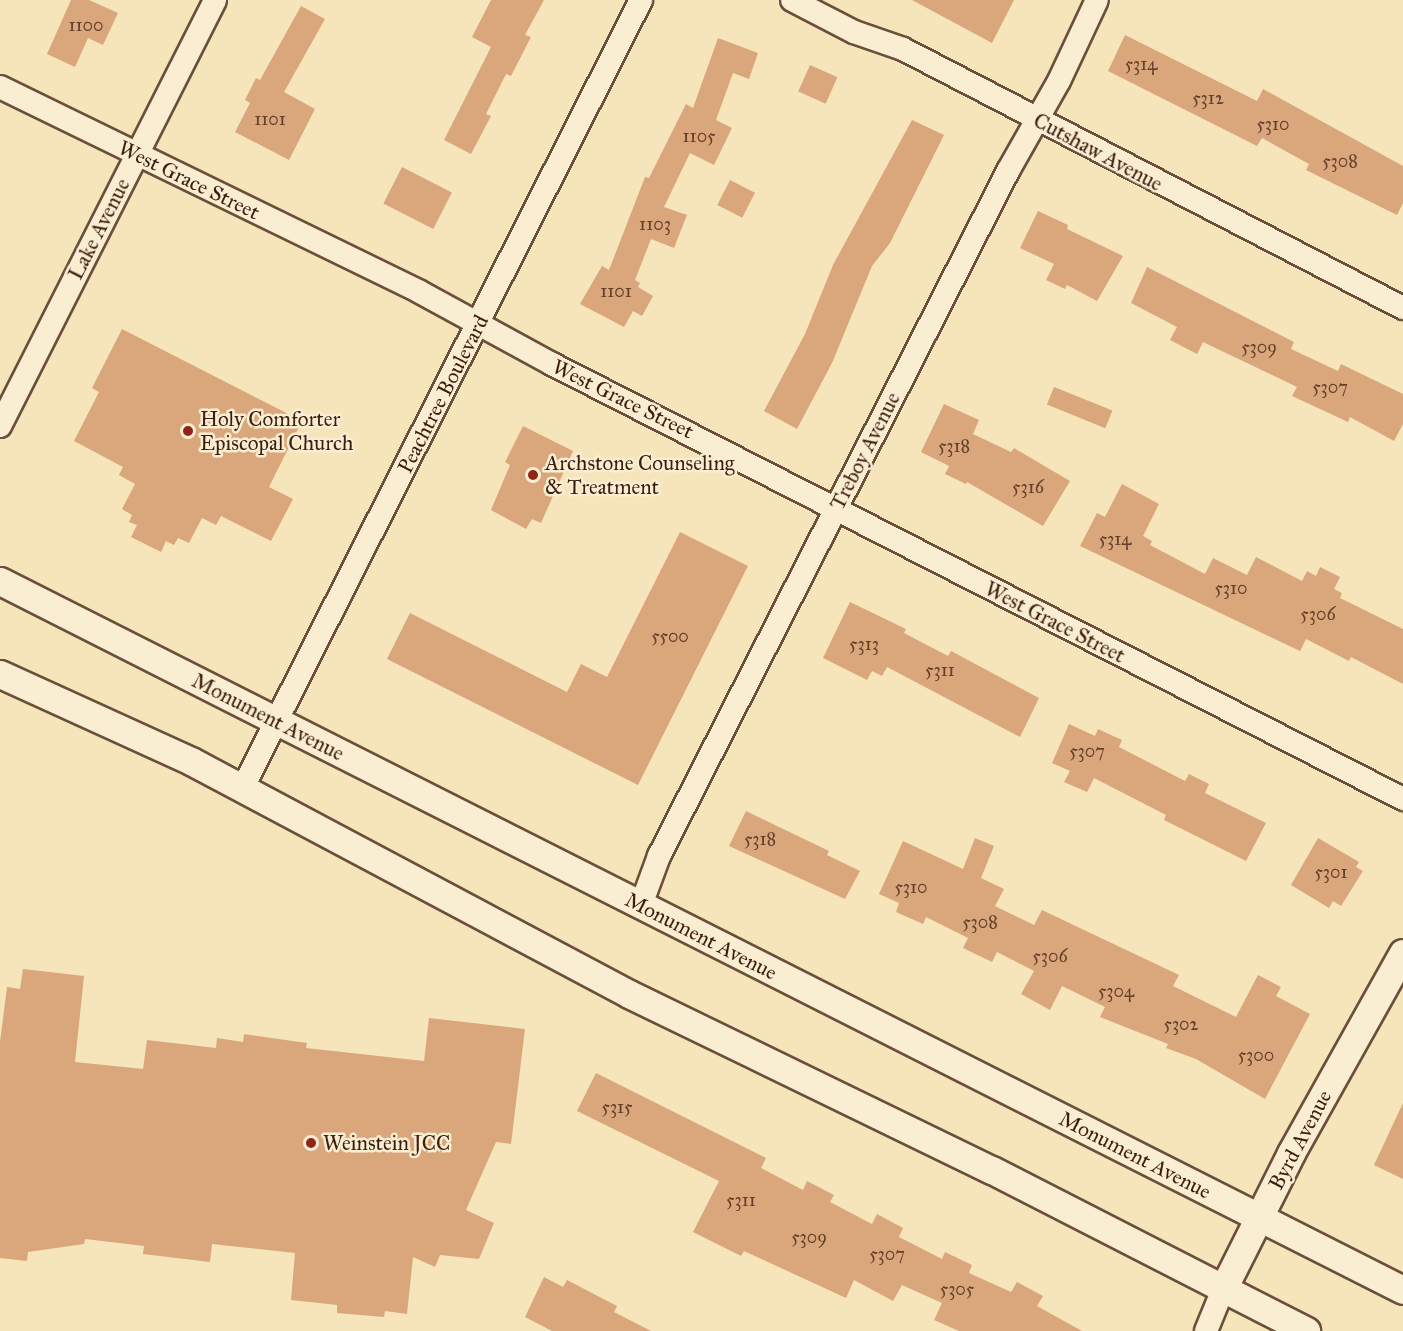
<!DOCTYPE html>
<html>
<head>
<meta charset="utf-8">
<style>
	body { margin:0 }
	#map { position:relative; width:1403px; height:1331px; overflow:hidden; background:#f6e4ba; font-family:"IM FELL Great Primer",serif }
	div>[style] { position:absolute }
	.building>* { inset:0; background:#daa77d; transform-origin:0 0 }
	.roads { filter:drop-shadow(2px 0 #6b4f3a) drop-shadow(-2px 0 #6b4f3a) drop-shadow(0 2px #6b4f3a) drop-shadow(0 -2px #6b4f3a) }
	.minor>* { height:22px; margin:-11px; padding:0 11px; transform-origin:11px; border-radius:11px; background:#f9edd2 }
	.tertiary>* { height:27px; margin:-13.5px; padding:0 13.5px; transform-origin:13.5px; border-radius:13.5px; background:#f9edd2 }
	.dots>* { width:16px; height:16px; translate:-50% -50%; box-sizing:border-box; border:3px solid #f9edd2; border-radius:50% }
	span { translate:-50% -50%; white-space:nowrap; text-align:center; line-height:1.15; -webkit-text-stroke:5px #f9edd2; paint-order:stroke }
	.number-label { font-size:18px; color:#64402a }
	.number-label span { -webkit-text-stroke-width:0 }
	.street-label { font-size:21px; color:#3d1d0f }
	.poi-label { font-size:21px; color:#3d1d0f }
	.left { translate:0 -50%; text-align:left }
</style>
</head>
<body>
<div id="map">
	<div class="building">
		<i style="clip-path:polygon(71px 0,89px 0,118px 13px,103px 45px,88px 38px,75px 67px,47px 54px)"></i>
		<i style="clip-path:polygon(491px 0,544px 0,525px 35px,531px 37px,511px 76px,506px 74px,486px 114px,491px 116px,471px 154px,444px 140px,491px 47px,472px 37px)"></i>
		<i style="clip-path:polygon(912px 0,1014px 0,992px 43px)"></i>
		<i style="clip-path:polygon(301px 6px,325px 19px,284px 92px,315px 109px,289px 160px,235px 132px,250px 103px,245px 100px,256px 78px,260px 80px)"></i>
		<i style="clip-path:polygon(1125px 35px,1257px 101px,1263px 89px,1403px 166px,1403px 203px,1397px 215px,1306px 170px,1309px 164px,1262px 138px,1257px 146px,1108px 71px)"></i>
		<i style="clip-path:polygon(718px 38px,758px 53px,749px 79px,733px 73px,716px 120px,732px 128px,714px 165px,690px 153px,664px 207px,687px 215px,674px 248px,651px 239px,635px 280px,640px 283px,638px 287px,653px 296px,642px 316px,633px 311px,624px 327px,580px 304px,602px 266px,609px 270px,645px 177px,649px 178px,686px 104px,693px 108px)"></i>
		<i style="left:810px;top:65px;width:30px;height:29px;rotate:24deg"></i>
		<i style="clip-path:polygon(912px 120px,944px 135px,890px 243px,872px 266px,832px 363px,797px 429px,764px 411px,805px 334px,833px 265px)"></i>
		<i style="left:402px;top:167px;width:56px;height:41px;rotate:27deg"></i>
		<i style="left:730px;top:180px;width:28px;height:28px;rotate:27deg"></i>
		<i style="clip-path:polygon(1038px 211px,1068px 225px,1067px 229px,1123px 256px,1097px 301px,1067px 285px,1065px 289px,1046px 280px,1054px 264px,1020px 248px)"></i>
		<i style="clip-path:polygon(1147px 267px,1294px 342px,1291px 349px,1338px 371px,1341px 364px,1403px 394px,1403px 424px,1394px 441px,1350px 417px,1348px 422px,1292px 396px,1297px 387px,1203px 342px,1197px 354px,1170px 340px,1177px 327px,1131px 303px)"></i>
		<i style="clip-path:polygon(122px 329px,302px 421px,269px 487px,293px 499px,271px 541px,221px 516px,216px 525px,202px 518px,189px 543px,178px 538px,174px 545px,166px 541px,161px 552px,131px 537px,137px 525px,129px 522px,132px 515px,122px 509px,135px 484px,119px 475px,123px 467px,74px 441px,99px 392px,92px 388px)"></i>
		<i style="left:1054px;top:387px;width:63px;height:19px;rotate:22deg"></i>
		<i style="clip-path:polygon(944px 404px,979px 420px,973px 434px,1011px 452px,1014px 448px,1070px 481px,1043px 526px,967px 482px,966px 484px,945px 474px,949px 466px,921px 452px)"></i>
		<i style="clip-path:polygon(523px 426px,573px 451px,541px 523px,532px 519px,526px 529px,491px 510px,510px 465px,505px 462px)"></i>
		<i style="clip-path:polygon(1122px 484px,1159px 504px,1143px 536px,1152px 541px,1150px 545px,1205px 574px,1213px 558px,1247px 575px,1256px 557px,1302px 581px,1307px 571px,1316px 576px,1320px 567px,1340px 577px,1334px 589px,1342px 593px,1340px 598px,1403px 629px,1403px 684px,1351px 657px,1349px 661px,1306px 639px,1300px 651px,1080px 546px,1097px 513px,1105px 517px)"></i>
		<i style="clip-path:polygon(680px 532px,748px 566px,638px 785px,387px 659px,410px 613px,567px 692px,581px 664px,607px 677px)"></i>
		<i style="clip-path:polygon(850px 602px,906px 629px,904px 633px,948px 656px,951px 651px,1039px 698px,1020px 737px,887px 667px,882px 676px,872px 671px,867px 680px,823px 658px)"></i>
		<i style="clip-path:polygon(1069px 724px,1095px 736px,1098px 729px,1122px 740px,1119px 747px,1185px 781px,1189px 774px,1209px 784px,1205px 793px,1266px 823px,1246px 861px,1164px 820px,1166px 815px,1094px 778px,1087px 792px,1064px 782px,1070px 771px,1052px 763px)"></i>
		<i style="clip-path:polygon(746px 811px,829px 851px,827px 855px,860px 871px,845px 899px,729px 846px)"></i>
		<i style="clip-path:polygon(975px 838px,994px 846px,981px 878px,1004px 889px,995px 906px,1034px 925px,1042px 910px,1179px 975px,1173px 986px,1236px 1017px,1258px 975px,1281px 987px,1276px 996px,1310px 1014px,1265px 1099px,1196px 1059px,1166px 1048px,1168px 1044px,1100px 1017px,1105px 1007px,1062px 986px,1050px 1010px,1021px 994px,1034px 971px,997px 952px,992px 962px,963px 948px,968px 938px,926px 917px,923px 924px,896px 912px,899px 903px,879px 894px,903px 841px,963px 869px)"></i>
		<i style="clip-path:polygon(1318px 838px,1359px 862px,1356px 867px,1363px 871px,1341px 906px,1333px 901px,1329px 908px,1291px 885px)"></i>
		<i style="clip-path:polygon(23px 969px,84px 976px,75px 1062px,143px 1069px,147px 1040px,216px 1048px,217px 1038px,243px 1042px,244px 1034px,307px 1043px,306px 1048px,424px 1061px,429px 1018px,525px 1029px,511px 1144px,496px 1142px,466px 1210px,494px 1223px,479px 1259px,440px 1255px,435px 1267px,413px 1257px,407px 1314px,385px 1311px,384px 1317px,337px 1313px,337px 1305px,291px 1300px,295px 1253px,212px 1244px,210px 1262px,143px 1254px,144px 1246px,85px 1239px,84px 1244px,28px 1252px,27px 1261px,0 1258px,0 1042px,7px 987px,20px 989px)"></i>
		<i style="clip-path:polygon(596px 1073px,766px 1158px,761px 1168px,803px 1190px,807px 1181px,834px 1195px,830px 1202px,872px 1224px,877px 1214px,903px 1228px,899px 1237px,942px 1259px,945px 1252px,972px 1265px,969px 1273px,1011px 1292px,1017px 1282px,1043px 1296px,1037px 1306px,1082px 1331px,959px 1331px,934px 1320px,942px 1303px,902px 1285px,893px 1301px,854px 1280px,846px 1298px,744px 1251px,741px 1256px,693px 1232px,719px 1181px,577px 1111px)"></i>
		<i style="clip-path:polygon(1403px 1103px,1403px 1179px,1374px 1165px)"></i>
		<i style="clip-path:polygon(544px 1277px,563px 1287px,567px 1280px,617px 1306px,614px 1312px,651px 1331px,552px 1331px,525px 1317px)"></i>
	</div>
	<div class="roads">
		<div class="minor">
			<i style="left:792px;top:0;width:70px;rotate:27.3deg"></i>
			<i style="left:854px;top:32px;width:52px;rotate:19.1deg"></i>
			<i style="left:903px;top:49px;width:563px;rotate:27.38deg"></i>
			<i style="left:0;top:87px;width:467px;rotate:26deg"></i>
			<i style="left:420px;top:292px;width:150px;rotate:28.6deg"></i>
			<i style="left:552px;top:364px;width:956px;rotate:27.07deg"></i>
			<i style="left:0;top:426px;width:477px;rotate:-63.2deg"></i>
			<i style="left:243px;top:787px;width:882px;rotate:-63.17deg"></i>
			<i style="left:641px;top:905px;width:52px;rotate:-69.8deg"></i>
			<i style="left:659px;top:856px;width:769px;rotate:-63deg"></i>
			<i style="left:1008px;top:171px;width:103px;rotate:-60.5deg"></i>
			<i style="left:1059px;top:81px;width:89px;rotate:-64.9deg"></i>
			<i style="left:1206px;top:1331px;width:48px;rotate:-67.8deg"></i>
		</div>
		<div class="tertiary">
			<i style="left:0;top:581px;width:1572px;rotate:26.81deg"></i>
			<i style="left:0;top:674px;width:210px;rotate:24.5deg"></i>
			<i style="left:191px;top:761px;width:496px;rotate:28deg"></i>
			<i style="left:629px;top:994px;width:403px;rotate:25.9deg"></i>
			<i style="left:992px;top:1170px;width:353px;rotate:27.1deg"></i>
			<i style="left:1224px;top:1287px;width:150px;rotate:-63.4deg"></i>
			<i style="left:1291px;top:1153px;width:229px;rotate:-60.8deg"></i>
		</div>
	</div>
	<div class="dots">
		<i style="left:188px;top:431px;background:#8f2418"></i>
		<i style="left:533px;top:475px;background:#8f2418"></i>
		<i style="left:311px;top:1143px;background:#8f2418"></i>
	</div>
	<div class="number-label">
		<span style="left:86px;top:25px">1100</span>
		<span style="left:1141px;top:64px">5314</span>
		<span style="left:1208px;top:98px">5312</span>
		<span style="left:270px;top:119px">1101</span>
		<span style="left:1273px;top:124px">5310</span>
		<span style="left:699px;top:136px">1105</span>
		<span style="left:1340px;top:161px">5308</span>
		<span style="left:655px;top:224px">1103</span>
		<span style="left:616px;top:291px">1101</span>
		<span style="left:1259px;top:347px">5309</span>
		<span style="left:1330px;top:387px">5307</span>
		<span style="left:954px;top:446px">5318</span>
		<span style="left:1028px;top:487px">5316</span>
		<span style="left:1115px;top:539px">5314</span>
		<span style="left:1231px;top:588px">5310</span>
		<span style="left:1318px;top:614px">5306</span>
		<span style="left:670px;top:636px">5500</span>
		<span style="left:864px;top:644px">5313</span>
		<span style="left:940px;top:670px">5311</span>
		<span style="left:1087px;top:751px">5307</span>
		<span style="left:760px;top:839px">5318</span>
		<span style="left:1331px;top:872px">5301</span>
		<span style="left:911px;top:887px">5310</span>
		<span style="left:980px;top:922px">5308</span>
		<span style="left:1050px;top:956px">5306</span>
		<span style="left:1116px;top:991px">5304</span>
		<span style="left:1181px;top:1024px">5302</span>
		<span style="left:1256px;top:1055px">5300</span>
		<span style="left:617px;top:1107px">5315</span>
		<span style="left:741px;top:1200px">5311</span>
		<span style="left:809px;top:1237px">5309</span>
		<span style="left:887px;top:1254px">5307</span>
		<span style="left:957px;top:1289px">5305</span>
	</div>
	<div class="street-label">
		<span style="left:1098px;top:152px;rotate:28deg">Cutshaw Avenue</span>
		<span style="left:189px;top:180px;rotate:26deg">West Grace Street</span>
		<span style="left:99px;top:229px;rotate:-63deg">Lake Avenue</span>
		<span style="left:443px;top:394px;rotate:-63deg">Peachtree Boulevard</span>
		<span style="left:623px;top:399px;rotate:26deg">West Grace Street</span>
		<span style="left:865px;top:451px;rotate:-63deg">Treboy Avenue</span>
		<span style="left:1055px;top:622px;rotate:27deg">West Grace Street</span>
		<span style="left:268px;top:717px;rotate:27deg">Monument Avenue</span>
		<span style="left:701px;top:936px;rotate:27deg">Monument Avenue</span>
		<span style="left:1300px;top:1140px;rotate:-62deg">Byrd Avenue</span>
		<span style="left:1135px;top:1155px;rotate:27deg">Monument Avenue</span>
	</div>
	<div class="poi-label">
		<span class="left" style="left:200px;top:431px">Holy Comforter<br>Episcopal Church</span>
		<span class="left" style="left:545px;top:475px">Archstone Counseling<br>&amp; Treatment</span>
		<span class="left" style="left:323px;top:1143px">Weinstein JCC</span>
	</div>
</div>
</body>
</html>
